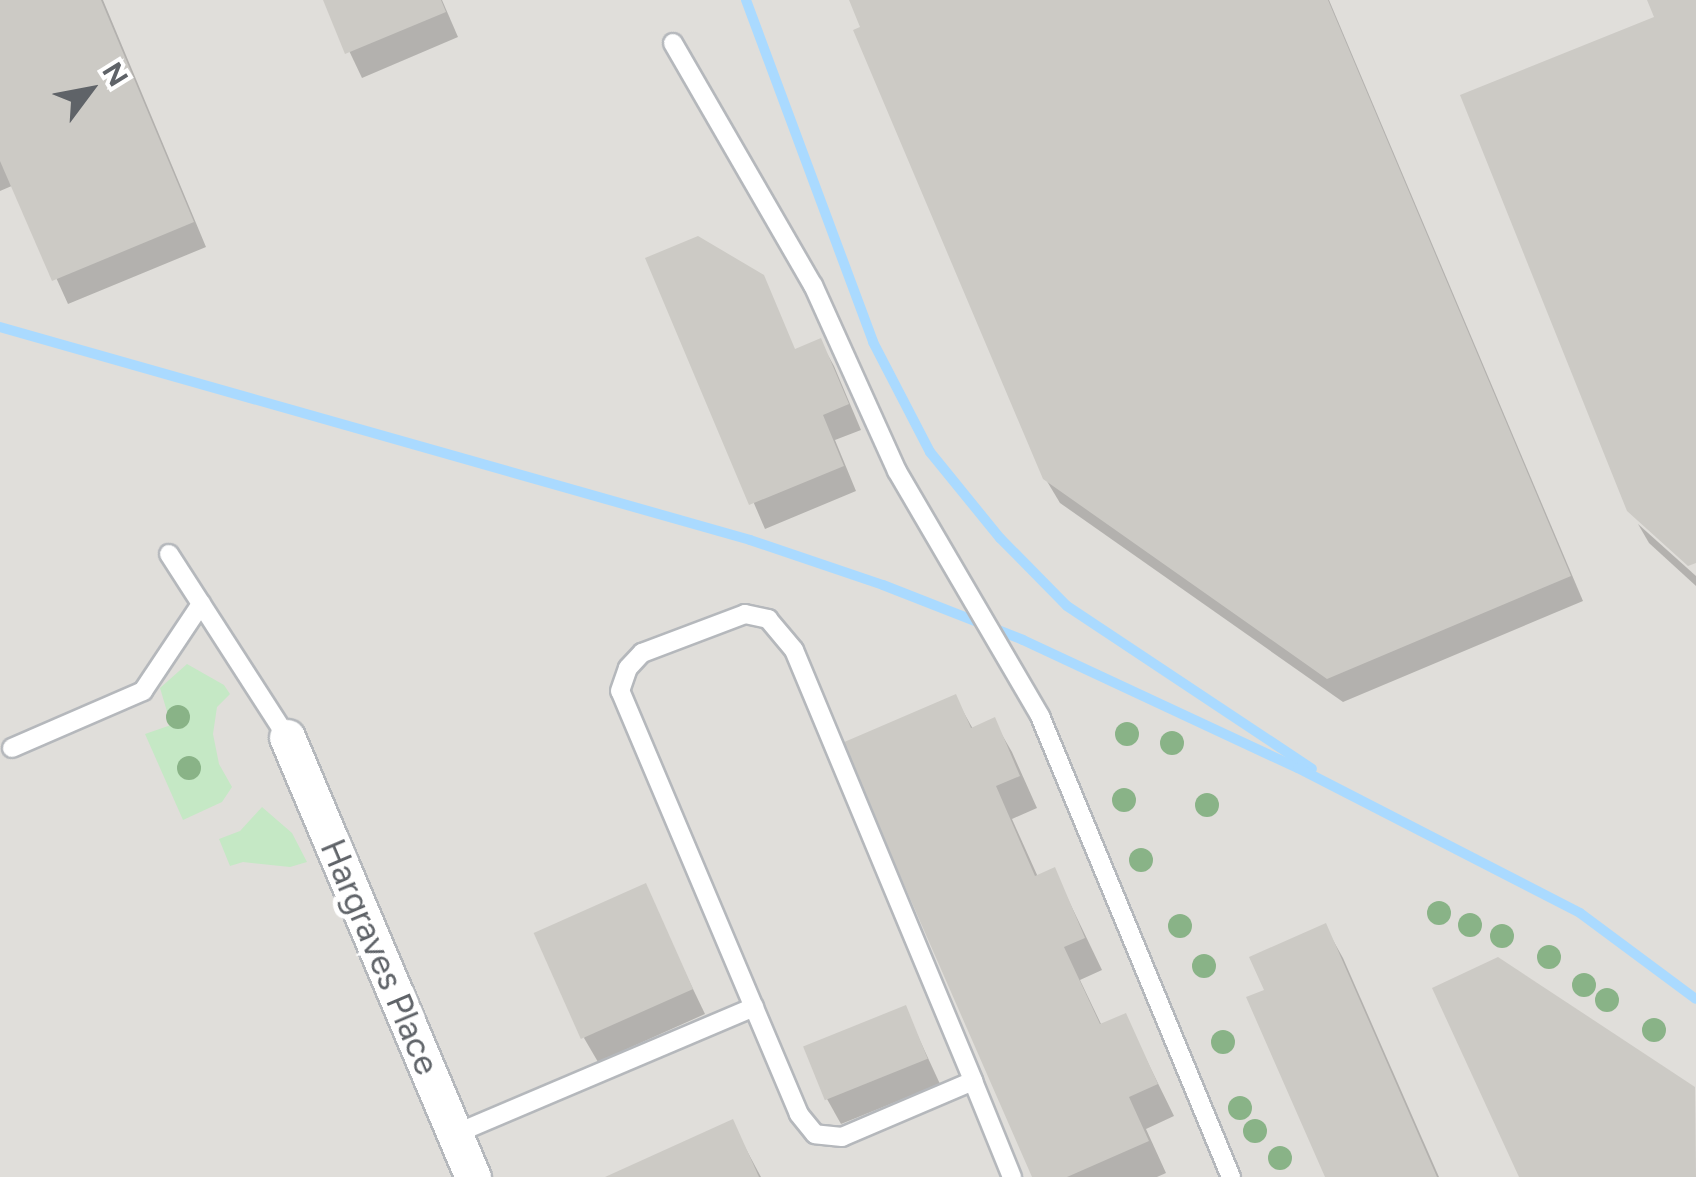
<!DOCTYPE html>
<html>
<head>
<meta charset="utf-8">
<style>
	body { margin:0 }
	#map { position:relative; width:1696px; height:1177px; overflow:hidden; background:#f1efe8; font-family:Figtree,sans-serif }
	div>[style] { position:absolute }
	.industrial>* { inset:0; background:#e0deda; transform-origin:0 0 }
	.green>* { inset:0; background:#c5e8c5 }
	.shadow>* { inset:0; background:#0003 }
	.stream>* { height:10px; margin:-5px; padding:0 5px; transform-origin:5px; border-radius:5px; background:#aadaff }
	.building>* { inset:0; background:#cccac5; transform-origin:0 0 }
	.roads { filter:drop-shadow(2px 0 #b5b8bc) drop-shadow(-2px 0 #b5b8bc) drop-shadow(0 2px #b5b8bc) drop-shadow(0 -2px #b5b8bc) }
	.service>* { height:18px; margin:-9px; padding:0 9px; transform-origin:9px; border-radius:9px; background:#fff }
	.minor>* { height:35px; margin:-17.5px; padding:0 17.5px; transform-origin:17.5px; border-radius:17.5px; background:#fff }
	.trees>* { width:24px; height:24px; margin:-12px; border-radius:50%; background:#89b387 }
	span { translate:-50% -50%; white-space:nowrap; text-align:center; line-height:1.15; -webkit-text-stroke:10px #fff; paint-order:stroke }
	.street-label { font-size:35px; color:#5f6368 }
	.north { position:absolute; left:40px; top:40px; width:100px; height:100px; -webkit-text-stroke:8px #fff; paint-order:stroke; rotate:58deg; font-size:28px; font-weight:700; line-height:40px; text-align:center; color:#5f6368 }
	.north::after { content:''; display:block; margin:auto; width:35px; height:45px; background:#5f6368; clip-path:polygon(50% 0,100% 100%,50% 72%,0 100%) }
</style>
</head>
<body>
<div id="map">
	<div class="industrial">
		<i style="left:0;top:0;width:1696px;height:1177px"></i>
	</div>
	<div class="green">
		<i style="clip-path:polygon(187px 664px,224px 685px,230px 694px,217px 707px,213px 734px,219px 764px,232px 787px,222px 802px,183px 820px,145px 734px,171px 725px,160px 688px)"></i>
		<i style="clip-path:polygon(262px 807px,292px 833px,307px 862px,290px 867px,243px 862px,230px 866px,219px 839px,240px 831px)"></i>
	</div>
	<div class="shadow">
		<i style="clip-path:polygon(0 0,103px 0,206px 247px,68px 304px,14px 185px,0 191px)"></i>
		<i style="clip-path:polygon(325px 0,442px 0,458px 37px,362px 78px)"></i>
		<i style="clip-path:polygon(851px 0,1329px 0,1583px 601px,1343px 702px,1060px 503px,1045px 478px)"></i>
		<i style="clip-path:polygon(649px 259px,763px 277px,798px 361px,820px 341px,834px 366px,861px 430px,835px 440px,856px 491px,765px 529px)"></i>
		<i style="clip-path:polygon(1638px 524px,1696px 576px,1696px 586px,1649px 543px)"></i>
		<i style="clip-path:polygon(955px 697px,973px 729px,994px 721px,1012px 752px,1037px 808px,1012px 819px,1038px 877px,1054px 870px,1102px 970px,1080px 980px,1102px 1026px,1125px 1016px,1174px 1116px,1146px 1129px,1166px 1173px,1157px 1177px,1035px 1177px)"></i>
		<i style="clip-path:polygon(644px 887px,705px 1014px,598px 1062px,584px 1038px)"></i>
		<i style="clip-path:polygon(1325px 926px,1343px 958px,1439px 1177px,1328px 1177px,1267px 991px)"></i>
		<i style="clip-path:polygon(905px 1008px,940px 1084px,841px 1124px,827px 1099px)"></i>
		<i style="clip-path:polygon(732px 1123px,761px 1177px,611px 1177px)"></i>
	</div>
	<div class="stream">
		<i style="left:746px;top:0;width:365px;rotate:69.6deg"></i>
		<i style="left:873px;top:342px;width:124px;rotate:62.6deg"></i>
		<i style="left:930px;top:452px;width:111px;rotate:50.9deg"></i>
		<i style="left:1000px;top:538px;width:95px;rotate:45.4deg"></i>
		<i style="left:1067px;top:606px;width:294px;rotate:33.6deg"></i>
		<i style="left:0;top:327px;width:780px;rotate:15.85deg"></i>
		<i style="left:750px;top:540px;width:140px;rotate:18.7deg"></i>
		<i style="left:883px;top:585px;width:150px;rotate:21.4deg"></i>
		<i style="left:1023px;top:640px;width:303px;rotate:25deg"></i>
		<i style="left:1298px;top:768px;width:317px;rotate:27.2deg"></i>
		<i style="left:1580px;top:913px;width:144px;rotate:36.6deg"></i>
	</div>
	<div class="building">
		<i style="clip-path:polygon(0 0,101px 0,194px 222px,52px 281px,0 161px)"></i>
		<i style="clip-path:polygon(323px 0,441px 0,446px 12px,345px 54px)"></i>
		<i style="clip-path:polygon(849px 0,1328px 0,1571px 576px,1327px 679px,1043px 479px,853px 30px,860px 27px)"></i>
		<i style="clip-path:polygon(1647px 0,1696px 0,1696px 563px,1688px 566px,1627px 511px,1460px 95px,1654px 17px)"></i>
		<i style="clip-path:polygon(698px 236px,764px 275px,795px 349px,821px 338px,849px 404px,823px 415px,844px 466px,749px 505px,645px 258px)"></i>
		<i style="clip-path:polygon(956px 694px,971px 728px,995px 717px,1020px 776px,996px 786px,1035px 876px,1055px 867px,1085px 938px,1064px 947px,1100px 1024px,1126px 1013px,1158px 1084px,1129px 1097px,1149px 1141px,1067px 1177px,1032px 1177px,842px 743px)"></i>
		<i style="left:646px;top:883px;width:116px;height:123px;rotate:66deg"></i>
		<i style="clip-path:polygon(1326px 923px,1437px 1177px,1325px 1177px,1246px 997px,1264px 990px,1249px 957px)"></i>
		<i style="clip-path:polygon(1498px 957px,1695px 1087px,1696px 1177px,1519px 1177px,1432px 988px)"></i>
		<i style="left:906px;top:1005px;width:58px;height:111px;rotate:68deg"></i>
		<i style="clip-path:polygon(733px 1119px,759px 1177px,605px 1177px)"></i>
	</div>
	<div class="roads">
		<div class="service">
			<i style="left:673px;top:43px;width:280px;rotate:60deg"></i>
			<i style="left:813px;top:285px;width:204px;rotate:65.7deg"></i>
			<i style="left:897px;top:471px;width:284px;rotate:59.7deg"></i>
			<i style="left:1040px;top:716px;width:499px;rotate:67.5deg"></i>
			<i style="left:169px;top:554px;width:218px;rotate:57.2deg"></i>
			<i style="left:12px;top:748px;width:143px;rotate:-23.5deg"></i>
			<i style="left:143px;top:691px;width:105px;rotate:-56.3deg"></i>
			<i style="left:973px;top:1081px;width:142px;rotate:156.9deg"></i>
			<i style="left:842px;top:1137px;width:27px;rotate:-174deg"></i>
			<i style="left:815px;top:1134px;width:26px;rotate:-129deg"></i>
			<i style="left:799px;top:1114px;width:459px;rotate:-112.9deg"></i>
			<i style="left:620px;top:691px;width:24px;rotate:-71deg"></i>
			<i style="left:628px;top:668px;width:21px;rotate:-47deg"></i>
			<i style="left:642px;top:653px;width:110px;rotate:-20.7deg"></i>
			<i style="left:745px;top:614px;width:24px;rotate:12deg"></i>
			<i style="left:768px;top:619px;width:40px;rotate:50deg"></i>
			<i style="left:794px;top:650px;width:467px;rotate:67.4deg"></i>
			<i style="left:973px;top:1081px;width:104px;rotate:67.9deg"></i>
			<i style="left:455px;top:1134px;width:325px;rotate:-23deg"></i>
		</div>
		<div class="minor">
			<i style="left:287px;top:737px;width:478px;rotate:67.1deg"></i>
		</div>
	</div>
	<div class="trees">
		<i style="left:178px;top:717px"></i>
		<i style="left:1127px;top:734px"></i>
		<i style="left:1172px;top:743px"></i>
		<i style="left:189px;top:768px"></i>
		<i style="left:1124px;top:800px"></i>
		<i style="left:1207px;top:805px"></i>
		<i style="left:1141px;top:860px"></i>
		<i style="left:1439px;top:913px"></i>
		<i style="left:1470px;top:925px"></i>
		<i style="left:1180px;top:926px"></i>
		<i style="left:1502px;top:936px"></i>
		<i style="left:1549px;top:957px"></i>
		<i style="left:1204px;top:966px"></i>
		<i style="left:1584px;top:985px"></i>
		<i style="left:1607px;top:1000px"></i>
		<i style="left:1654px;top:1030px"></i>
		<i style="left:1223px;top:1042px"></i>
		<i style="left:1240px;top:1108px"></i>
		<i style="left:1255px;top:1131px"></i>
		<i style="left:1280px;top:1158px"></i>
	</div>
	<div class="street-label">
		<span style="left:380px;top:957px;rotate:67deg">Hargraves Place</span>
	</div>
	<div class="north">N</div>
</div>
</body>
</html>
